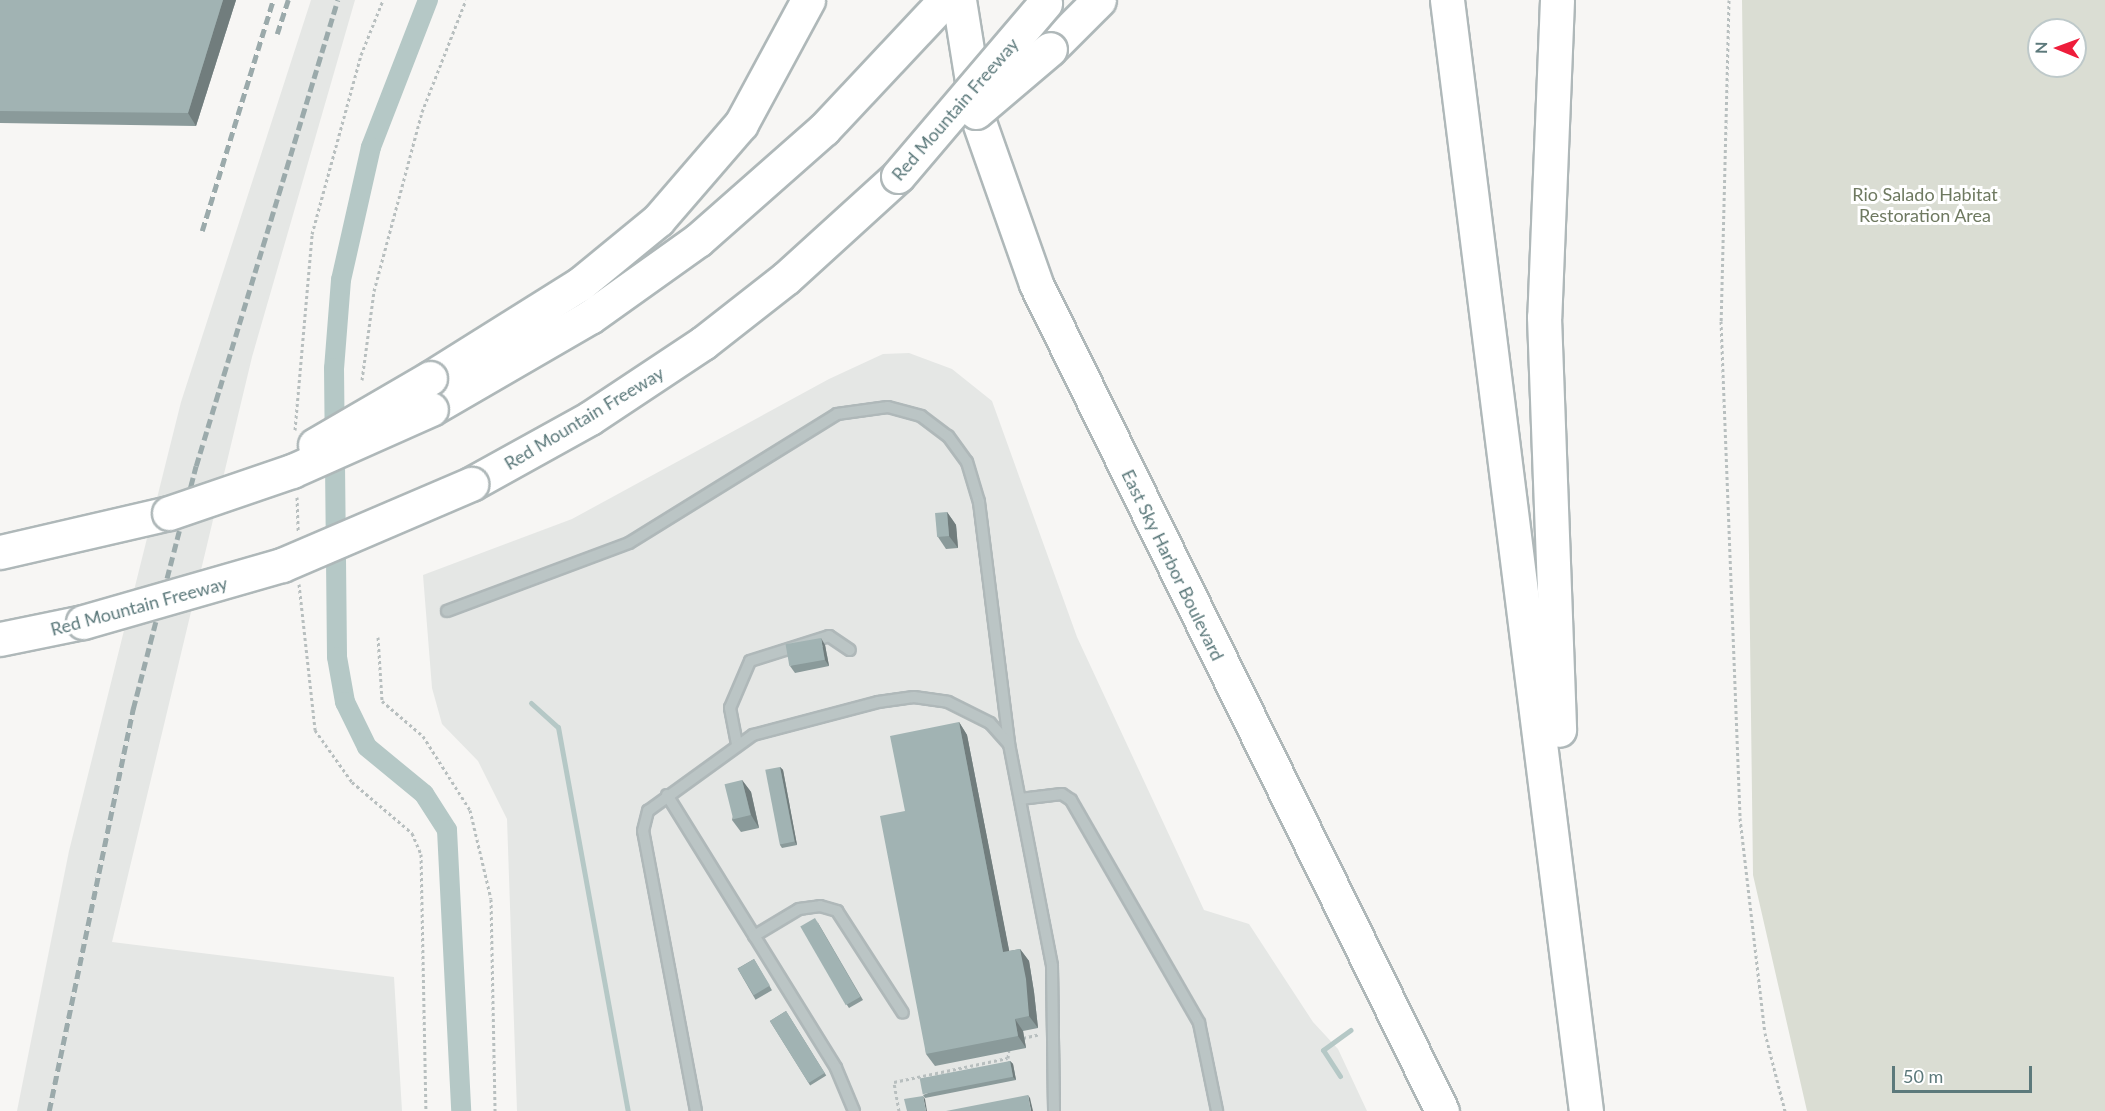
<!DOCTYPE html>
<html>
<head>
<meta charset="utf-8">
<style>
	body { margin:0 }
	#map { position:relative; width:2105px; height:1111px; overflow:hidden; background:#f7f6f4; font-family:Lato,sans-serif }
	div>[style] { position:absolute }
	.built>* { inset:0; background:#e5e7e5 }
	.green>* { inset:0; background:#daddd3 }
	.stream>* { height:5px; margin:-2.5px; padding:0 2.5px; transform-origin:2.5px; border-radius:2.5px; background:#b5c8c6 }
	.canal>* { height:20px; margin:-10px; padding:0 10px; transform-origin:10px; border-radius:10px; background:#b5c8c6 }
	.path>* { height:3px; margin-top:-1.5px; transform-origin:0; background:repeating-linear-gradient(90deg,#b8bfbf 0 3px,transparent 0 6px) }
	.roads { filter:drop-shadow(2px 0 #afb8b9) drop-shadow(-2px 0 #afb8b9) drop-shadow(0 2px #afb8b9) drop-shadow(0 -2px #afb8b9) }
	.service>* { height:10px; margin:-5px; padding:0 5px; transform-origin:5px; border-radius:5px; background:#bbc5c5 }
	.motorway>* { height:33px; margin:-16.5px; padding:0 16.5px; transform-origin:16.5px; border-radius:16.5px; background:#fff }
	.rail>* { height:4.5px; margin-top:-2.25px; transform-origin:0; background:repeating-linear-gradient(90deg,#9baaab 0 9px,transparent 0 13.5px) }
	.bridges { filter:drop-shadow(2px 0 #afb8b9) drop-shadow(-2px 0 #afb8b9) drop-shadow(0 2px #afb8b9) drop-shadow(0 -2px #afb8b9) }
	.motorway-bridge>* { height:33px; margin:-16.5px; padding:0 16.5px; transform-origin:16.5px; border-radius:16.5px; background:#fff }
	.wall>* { inset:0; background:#8a9a9a; transform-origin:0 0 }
	.shaded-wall>* { inset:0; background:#717d7d }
	.building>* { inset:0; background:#a1b3b3; transform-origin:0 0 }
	span { translate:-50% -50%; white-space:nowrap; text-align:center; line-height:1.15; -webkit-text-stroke:6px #fff; paint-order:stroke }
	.street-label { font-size:18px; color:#5c797b }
	.park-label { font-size:18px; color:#6e7960 }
	.north { position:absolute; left:2027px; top:18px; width:60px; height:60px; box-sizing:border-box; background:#fff; border:2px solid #bec9ca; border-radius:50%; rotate:271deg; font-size:16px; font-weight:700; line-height:24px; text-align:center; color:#5c797b }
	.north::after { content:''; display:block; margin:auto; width:21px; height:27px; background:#ee1d3b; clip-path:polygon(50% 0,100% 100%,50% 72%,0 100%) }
	.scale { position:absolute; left:1892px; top:1066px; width:140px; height:27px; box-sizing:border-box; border:3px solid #5c797b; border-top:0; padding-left:8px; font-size:18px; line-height:21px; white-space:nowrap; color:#5c797b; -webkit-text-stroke:4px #fff; paint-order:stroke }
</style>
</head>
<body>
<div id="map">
	<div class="built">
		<i style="clip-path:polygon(311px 0,355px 0,252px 357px,112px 942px,394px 977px,402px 1111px,17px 1111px,69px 851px,181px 402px)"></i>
		<i style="clip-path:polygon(909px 353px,952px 369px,992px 401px,1077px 637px,1204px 910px,1249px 924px,1313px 1022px,1338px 1049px,1367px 1111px,517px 1111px,507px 819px,478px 761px,442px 724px,432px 688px,423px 575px,572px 519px,829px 379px,883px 354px)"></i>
	</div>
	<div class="green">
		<i style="clip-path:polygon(evenodd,1742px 0,2105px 0,2105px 1111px,1807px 1111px,1753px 875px,1742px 0,2039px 30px,2075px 30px,2075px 66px,2039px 66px,2039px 30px)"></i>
	</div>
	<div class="stream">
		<i style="left:531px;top:703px;width:36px;rotate:42deg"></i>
		<i style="left:558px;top:727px;width:390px;rotate:79.7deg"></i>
		<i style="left:1340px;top:1076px;width:31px;rotate:-123deg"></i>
		<i style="left:1323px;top:1050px;width:34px;rotate:-36deg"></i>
	</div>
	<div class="canal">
		<i style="left:428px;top:0;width:158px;rotate:111.2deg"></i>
		<i style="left:371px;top:147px;width:136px;rotate:102.7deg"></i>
		<i style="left:341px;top:280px;width:88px;rotate:94.5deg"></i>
		<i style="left:334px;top:368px;width:289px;rotate:89.4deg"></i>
		<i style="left:337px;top:657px;width:46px;rotate:79.9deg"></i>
		<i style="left:345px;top:702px;width:50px;rotate:63.9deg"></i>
		<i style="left:367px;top:747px;width:74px;rotate:39.5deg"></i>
		<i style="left:424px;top:794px;width:43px;rotate:57.4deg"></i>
		<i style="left:447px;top:830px;width:281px;rotate:87.1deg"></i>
	</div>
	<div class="path">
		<i style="left:1729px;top:0;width:321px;rotate:91.4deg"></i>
		<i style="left:1721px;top:321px;width:497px;rotate:87.8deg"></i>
		<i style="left:1740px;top:818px;width:216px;rotate:83.4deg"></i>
		<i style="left:1765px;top:1033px;width:81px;rotate:75.6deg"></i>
		<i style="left:362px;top:380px;width:90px;rotate:-82.3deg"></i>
		<i style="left:374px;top:291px;width:185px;rotate:-75deg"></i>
		<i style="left:422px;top:112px;width:120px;rotate:-68.6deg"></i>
		<i style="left:295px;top:430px;width:197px;rotate:-85deg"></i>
		<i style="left:312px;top:234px;width:186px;rotate:-74.7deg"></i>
		<i style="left:361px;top:55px;width:59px;rotate:-68.2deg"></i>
		<i style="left:297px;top:497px;width:35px;rotate:88deg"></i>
		<i style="left:299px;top:584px;width:147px;rotate:83.7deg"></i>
		<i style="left:315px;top:730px;width:64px;rotate:54.6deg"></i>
		<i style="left:352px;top:782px;width:79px;rotate:40.4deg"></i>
		<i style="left:412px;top:833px;width:23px;rotate:67deg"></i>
		<i style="left:421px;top:854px;width:257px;rotate:88.9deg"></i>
		<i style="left:378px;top:637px;width:64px;rotate:86.4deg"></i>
		<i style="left:382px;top:701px;width:54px;rotate:40.5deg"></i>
		<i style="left:423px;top:736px;width:88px;rotate:57.6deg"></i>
		<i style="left:470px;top:810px;width:91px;rotate:76.7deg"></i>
		<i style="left:491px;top:899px;width:212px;rotate:88.9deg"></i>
		<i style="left:1023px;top:1038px;width:17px;rotate:-13deg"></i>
		<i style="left:899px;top:1111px;width:29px;rotate:-100deg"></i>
		<i style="left:894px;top:1082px;width:116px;rotate:-11.9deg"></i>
		<i style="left:1008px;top:1058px;width:9px;rotate:-84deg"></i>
	</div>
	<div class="roads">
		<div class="service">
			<i style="left:447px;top:611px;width:194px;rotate:-20.5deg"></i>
			<i style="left:629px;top:543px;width:245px;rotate:-31.8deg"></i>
			<i style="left:837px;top:414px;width:51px;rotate:-7.8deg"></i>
			<i style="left:888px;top:407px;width:34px;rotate:15deg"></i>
			<i style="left:921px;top:416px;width:34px;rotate:37deg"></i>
			<i style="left:948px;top:436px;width:32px;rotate:54deg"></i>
			<i style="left:967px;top:462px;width:42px;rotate:73.3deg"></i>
			<i style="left:979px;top:502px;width:244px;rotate:82.9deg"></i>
			<i style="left:1009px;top:744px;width:226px;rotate:79deg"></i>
			<i style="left:1052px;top:966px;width:145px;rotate:89.2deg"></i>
			<i style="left:737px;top:744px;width:37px;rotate:-101deg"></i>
			<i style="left:730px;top:708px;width:51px;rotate:-66.9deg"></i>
			<i style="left:750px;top:661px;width:83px;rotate:-17.6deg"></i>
			<i style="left:829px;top:636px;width:25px;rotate:34deg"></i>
			<i style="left:667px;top:795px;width:321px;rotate:58.2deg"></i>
			<i style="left:836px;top:1068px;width:47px;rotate:67.3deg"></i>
			<i style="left:1020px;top:799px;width:42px;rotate:-6.8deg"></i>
			<i style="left:1062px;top:794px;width:11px;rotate:34deg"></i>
			<i style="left:1071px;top:800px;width:257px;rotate:60.1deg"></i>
			<i style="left:1199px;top:1023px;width:90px;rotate:78.4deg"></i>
			<i style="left:754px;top:936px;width:52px;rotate:-31deg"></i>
			<i style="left:799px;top:909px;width:21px;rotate:-8deg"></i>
			<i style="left:820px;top:906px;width:18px;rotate:16deg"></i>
			<i style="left:837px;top:911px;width:121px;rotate:57.1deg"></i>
			<i style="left:696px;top:1111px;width:285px;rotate:-100.7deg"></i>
			<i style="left:643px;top:831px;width:21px;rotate:-76deg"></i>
			<i style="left:648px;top:811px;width:130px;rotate:-35.9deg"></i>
			<i style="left:753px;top:735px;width:129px;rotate:-14.8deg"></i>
			<i style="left:878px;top:702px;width:36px;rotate:-8deg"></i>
			<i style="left:914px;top:697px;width:34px;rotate:8deg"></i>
			<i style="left:948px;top:702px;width:47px;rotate:26.6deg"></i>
			<i style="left:990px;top:723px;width:28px;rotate:48deg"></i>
		</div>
		<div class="motorway">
			<i style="left:959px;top:0;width:121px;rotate:80.9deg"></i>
			<i style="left:978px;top:119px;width:175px;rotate:70.6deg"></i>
			<i style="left:1036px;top:284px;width:921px;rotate:63.85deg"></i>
			<i style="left:1447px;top:0;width:1120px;rotate:82.87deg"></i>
			<i style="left:1557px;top:0;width:317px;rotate:92.3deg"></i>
			<i style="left:1544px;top:317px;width:413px;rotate:87.9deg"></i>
			<i style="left:1050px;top:49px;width:69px;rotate:-45deg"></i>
			<i style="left:430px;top:378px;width:177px;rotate:-32.1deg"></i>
			<i style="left:580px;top:284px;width:101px;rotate:-39.4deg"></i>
			<i style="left:658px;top:220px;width:127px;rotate:-49.2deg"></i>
			<i style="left:741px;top:124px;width:141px;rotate:-61.6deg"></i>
			<i style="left:431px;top:409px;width:184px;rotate:-30.1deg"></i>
			<i style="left:590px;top:317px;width:133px;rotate:-35.5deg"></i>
			<i style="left:698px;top:240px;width:168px;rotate:-41.4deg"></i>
			<i style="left:824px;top:129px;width:177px;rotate:-46.8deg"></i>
			<i style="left:471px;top:484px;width:136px;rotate:-29deg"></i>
			<i style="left:590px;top:418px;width:136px;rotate:-33.6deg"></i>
			<i style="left:703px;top:343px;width:105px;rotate:-38.1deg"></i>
			<i style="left:786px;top:278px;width:151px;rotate:-42.3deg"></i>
			<i style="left:0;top:552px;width:173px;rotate:-13deg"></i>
			<i style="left:0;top:639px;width:85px;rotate:-11.6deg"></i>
		</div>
	</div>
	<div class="rail">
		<i style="left:277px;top:34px;width:36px;rotate:-72deg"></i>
		<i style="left:202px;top:231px;width:242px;rotate:-72.9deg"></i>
		<i style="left:49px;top:1111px;width:411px;rotate:-78.2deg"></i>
		<i style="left:133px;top:709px;width:251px;rotate:-75.5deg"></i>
		<i style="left:196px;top:466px;width:487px;rotate:-73.1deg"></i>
	</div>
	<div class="bridges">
		<div class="motorway-bridge">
			<i style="left:976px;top:112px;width:97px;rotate:-40.4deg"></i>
			<i style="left:898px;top:176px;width:227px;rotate:-49.6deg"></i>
			<i style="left:315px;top:445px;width:133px;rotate:-30.2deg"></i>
			<i style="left:169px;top:513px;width:130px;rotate:-18.9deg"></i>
			<i style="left:292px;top:471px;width:152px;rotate:-24deg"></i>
			<i style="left:83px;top:622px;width:207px;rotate:-16deg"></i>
			<i style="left:282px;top:565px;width:206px;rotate:-23.2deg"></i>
		</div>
	</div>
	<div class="wall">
		<i style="clip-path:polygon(0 0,236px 0,196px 126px,0 123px)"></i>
		<i style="clip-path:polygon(947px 512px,956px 525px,958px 548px,946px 549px,938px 537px)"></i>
		<i style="clip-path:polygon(825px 645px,829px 666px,795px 673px,790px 666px)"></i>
		<i style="clip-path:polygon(959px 722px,967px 735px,1009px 951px,1020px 949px,1029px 961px,1034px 992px,1038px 1028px,1023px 1031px,1026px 1048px,935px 1066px,926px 1054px,905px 811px)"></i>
		<i style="clip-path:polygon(780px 767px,783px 770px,797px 845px,782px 848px,780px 845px)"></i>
		<i style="clip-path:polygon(742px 780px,751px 792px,759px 828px,741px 832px,732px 820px)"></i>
		<i style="clip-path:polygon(817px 921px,863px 1000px,849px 1008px,847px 1005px)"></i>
		<i style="left:754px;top:959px;width:36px;height:19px;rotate:60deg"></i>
		<i style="left:786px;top:1011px;width:76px;height:19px;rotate:58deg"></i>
		<i style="clip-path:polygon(1010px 1061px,1013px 1064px,1016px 1080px,925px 1098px,923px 1095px)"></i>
	</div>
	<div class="shaded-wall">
		<i style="clip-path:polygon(223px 0,236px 0,196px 126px,188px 113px)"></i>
		<i style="clip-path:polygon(947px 512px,956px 525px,958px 548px,949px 536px)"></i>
		<i style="clip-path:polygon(821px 638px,825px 645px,829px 666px,825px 660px)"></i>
		<i style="clip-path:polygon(959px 722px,967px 735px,1012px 965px,1003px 952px)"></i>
		<i style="clip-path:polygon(780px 767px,783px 770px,797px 845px,795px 842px)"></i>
		<i style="clip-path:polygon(742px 780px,751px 792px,759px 828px,751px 815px)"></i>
		<i style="clip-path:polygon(1020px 949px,1029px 961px,1034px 992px,1038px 1028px,1029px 1016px)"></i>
		<i style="clip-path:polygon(1015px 1019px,1023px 1031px,1026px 1048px,1018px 1036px)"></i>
		<i style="clip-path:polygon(1010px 1061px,1013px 1064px,1016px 1080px,1013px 1077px)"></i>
		<i style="clip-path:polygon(1028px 1095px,1030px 1098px,1033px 1111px,1031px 1111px)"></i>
		<i style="clip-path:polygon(923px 1096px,925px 1099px,927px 1111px,926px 1111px)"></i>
	</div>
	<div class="building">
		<i style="clip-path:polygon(0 0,223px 0,188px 113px,0 111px)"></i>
		<i style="left:947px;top:512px;width:24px;height:12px;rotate:85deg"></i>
		<i style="left:821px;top:638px;width:22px;height:36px;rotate:80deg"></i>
		<i style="clip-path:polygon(959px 722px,1003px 952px,1020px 949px,1026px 979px,1029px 1016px,1015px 1019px,1018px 1036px,926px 1054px,880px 816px,905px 811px,890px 736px)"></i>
		<i style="left:780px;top:767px;width:76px;height:15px;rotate:79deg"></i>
		<i style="left:742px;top:780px;width:36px;height:18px;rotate:76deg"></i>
		<i style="left:815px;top:918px;width:91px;height:17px;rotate:60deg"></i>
		<i style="left:754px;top:959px;width:31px;height:19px;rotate:59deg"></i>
		<i style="left:786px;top:1011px;width:73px;height:19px;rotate:58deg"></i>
		<i style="left:1010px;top:1061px;width:16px;height:92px;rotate:79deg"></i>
		<i style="clip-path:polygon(1028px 1095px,1031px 1111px,946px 1111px)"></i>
		<i style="clip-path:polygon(923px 1096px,926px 1111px,907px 1111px,904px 1099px)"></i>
	</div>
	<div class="street-label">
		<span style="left:955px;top:109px;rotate:-49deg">Red Mountain Freeway</span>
		<span style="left:584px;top:418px;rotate:-31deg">Red Mountain Freeway</span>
		<span style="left:1173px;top:565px;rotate:64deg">East Sky Harbor Boulevard</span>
		<span style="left:139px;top:606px;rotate:-15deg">Red Mountain Freeway</span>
	</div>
	<div class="park-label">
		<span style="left:1925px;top:205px">Rio Salado Habitat<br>Restoration Area</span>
	</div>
	<div class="north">N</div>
	<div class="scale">50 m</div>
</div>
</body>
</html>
